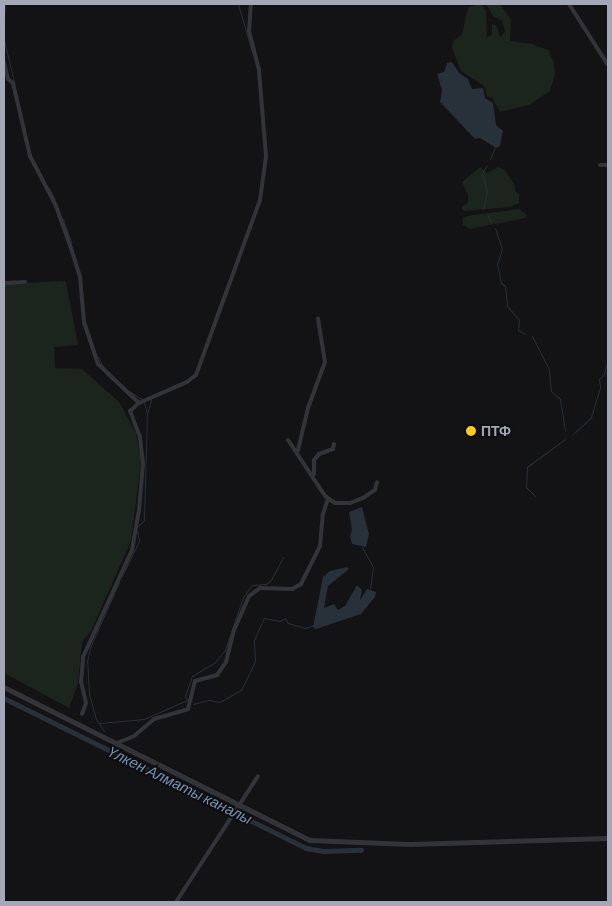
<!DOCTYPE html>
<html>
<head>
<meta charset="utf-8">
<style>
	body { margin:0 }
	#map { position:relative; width:612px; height:906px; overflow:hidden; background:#131214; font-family:Barlow,sans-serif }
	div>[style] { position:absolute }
	.green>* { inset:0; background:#1c241e }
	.water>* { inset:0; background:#283039 }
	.stream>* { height:1px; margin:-0.5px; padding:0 0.5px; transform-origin:0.5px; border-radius:0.5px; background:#283039 }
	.canal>* { height:4.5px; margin:-2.25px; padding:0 2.25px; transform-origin:2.25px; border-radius:2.25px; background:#283039 }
	.minor>* { height:4px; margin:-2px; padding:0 2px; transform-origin:2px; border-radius:2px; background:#33343a }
	.tertiary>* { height:4.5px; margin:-2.25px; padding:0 2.25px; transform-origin:2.25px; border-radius:2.25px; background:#33343a }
	.dots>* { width:14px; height:14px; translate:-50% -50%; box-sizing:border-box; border:2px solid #0e0d0f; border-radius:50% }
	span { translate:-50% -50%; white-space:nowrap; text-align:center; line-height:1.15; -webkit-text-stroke:4px #0e0d0f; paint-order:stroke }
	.poi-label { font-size:14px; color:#a3a7b6; font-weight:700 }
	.left { translate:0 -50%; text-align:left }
	.water-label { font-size:15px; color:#7791b3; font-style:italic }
	.frame { position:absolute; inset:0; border:5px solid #a3a7b6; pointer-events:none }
</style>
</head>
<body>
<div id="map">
	<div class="green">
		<i style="clip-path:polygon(481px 4px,486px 11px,487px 37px,492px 35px,492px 24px,496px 25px,500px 37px,505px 32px,502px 21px,493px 16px,486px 4px,500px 4px,511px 20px,510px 41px,532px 44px,548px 50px,554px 62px,555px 74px,550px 91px,529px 105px,500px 112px,492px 98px,487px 96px,484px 86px,461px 71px,452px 48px,453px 41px,462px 34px,468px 7px)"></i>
		<i style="clip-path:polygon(480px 167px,487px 173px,498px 167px,505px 170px,515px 186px,515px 191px,519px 194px,519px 203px,510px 207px,464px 211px,461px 208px,468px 202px,468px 195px,462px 182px)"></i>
		<i style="clip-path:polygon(519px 209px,527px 215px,525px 218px,470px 229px,463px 225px,463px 218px,472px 215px)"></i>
		<i style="clip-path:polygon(61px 281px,66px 282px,78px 345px,54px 347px,55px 368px,82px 369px,119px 402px,136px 433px,141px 462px,131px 541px,91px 631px,82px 642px,78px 684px,69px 708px,4px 673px,4px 284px)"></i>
	</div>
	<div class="water">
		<i style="clip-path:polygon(452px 62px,459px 73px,468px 79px,472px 89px,483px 88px,485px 98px,493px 103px,496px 125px,503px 131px,500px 146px,496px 148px,480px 138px,475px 139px,440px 102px,442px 90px,437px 74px,444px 72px,447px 63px)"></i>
		<i style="clip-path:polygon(362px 507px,369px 534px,366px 547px,352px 544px,350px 536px,352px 530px,349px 512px)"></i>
		<i style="clip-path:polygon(347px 567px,349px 569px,328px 586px,324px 608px,334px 604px,338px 610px,345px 606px,357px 585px,362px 590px,360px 600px,367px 589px,376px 592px,375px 597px,361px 614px,316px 629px,313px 627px,323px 577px,330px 571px)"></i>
	</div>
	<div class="stream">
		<i style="left:238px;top:4px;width:50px;rotate:73.7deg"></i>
		<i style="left:4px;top:18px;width:14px;rotate:-86deg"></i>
		<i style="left:4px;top:40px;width:43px;rotate:76.6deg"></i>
		<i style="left:490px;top:159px;width:13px;rotate:-67deg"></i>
		<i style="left:49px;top:188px;width:13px;rotate:63deg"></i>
		<i style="left:483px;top:209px;width:18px;rotate:-77deg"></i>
		<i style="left:487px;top:191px;width:19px;rotate:-106deg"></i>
		<i style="left:482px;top:173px;width:9px;rotate:-58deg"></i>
		<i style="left:487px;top:214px;width:9px;rotate:63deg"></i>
		<i style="left:63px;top:219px;width:24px;rotate:71deg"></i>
		<i style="left:495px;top:228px;width:22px;rotate:72deg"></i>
		<i style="left:502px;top:249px;width:16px;rotate:108deg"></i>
		<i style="left:497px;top:264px;width:19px;rotate:78deg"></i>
		<i style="left:501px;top:283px;width:5px;rotate:37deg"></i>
		<i style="left:505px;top:286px;width:20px;rotate:84deg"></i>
		<i style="left:507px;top:306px;width:18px;rotate:49deg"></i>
		<i style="left:519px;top:320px;width:10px;rotate:96deg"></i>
		<i style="left:518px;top:330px;width:8px;rotate:30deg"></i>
		<i style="left:214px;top:319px;width:71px;rotate:-69.3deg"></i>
		<i style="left:532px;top:336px;width:38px;rotate:63deg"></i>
		<i style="left:549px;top:370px;width:21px;rotate:85deg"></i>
		<i style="left:551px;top:391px;width:12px;rotate:42deg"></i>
		<i style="left:560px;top:399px;width:32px;rotate:81deg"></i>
		<i style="left:98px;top:357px;width:10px;rotate:61deg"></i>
		<i style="left:129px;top:391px;width:17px;rotate:33deg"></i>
		<i style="left:144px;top:403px;width:10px;rotate:73deg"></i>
		<i style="left:572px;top:435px;width:26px;rotate:-43deg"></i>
		<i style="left:591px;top:417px;width:30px;rotate:-73deg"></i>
		<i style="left:600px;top:388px;width:9px;rotate:-96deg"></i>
		<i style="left:599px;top:379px;width:7px;rotate:-45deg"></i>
		<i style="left:604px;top:374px;width:16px;rotate:-75deg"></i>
		<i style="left:535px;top:496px;width:13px;rotate:-135deg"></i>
		<i style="left:526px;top:487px;width:20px;rotate:-87deg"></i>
		<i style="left:527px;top:467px;width:47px;rotate:-36.4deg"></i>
		<i style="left:138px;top:526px;width:8px;rotate:-45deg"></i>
		<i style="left:144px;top:520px;width:106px;rotate:-88.4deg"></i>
		<i style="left:147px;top:414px;width:15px;rotate:-74deg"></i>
		<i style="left:362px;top:547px;width:23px;rotate:61deg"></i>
		<i style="left:373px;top:567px;width:22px;rotate:98deg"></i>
		<i style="left:122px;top:576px;width:39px;rotate:-64deg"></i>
		<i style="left:139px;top:541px;width:11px;rotate:-100deg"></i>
		<i style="left:193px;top:704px;width:16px;rotate:-14deg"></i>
		<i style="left:209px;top:700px;width:11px;rotate:10deg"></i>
		<i style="left:220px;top:702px;width:24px;rotate:-30deg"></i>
		<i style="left:241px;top:690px;width:32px;rotate:-64deg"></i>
		<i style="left:255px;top:661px;width:21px;rotate:-93deg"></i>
		<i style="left:254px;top:640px;width:24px;rotate:-66deg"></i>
		<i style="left:264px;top:618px;width:16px;rotate:11deg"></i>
		<i style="left:280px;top:621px;width:6px;rotate:-31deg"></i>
		<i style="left:285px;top:618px;width:6px;rotate:59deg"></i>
		<i style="left:288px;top:623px;width:18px;rotate:16deg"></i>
		<i style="left:305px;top:628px;width:9px;rotate:-18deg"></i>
		<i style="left:100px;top:723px;width:44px;rotate:-5.2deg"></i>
		<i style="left:144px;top:719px;width:47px;rotate:-23.8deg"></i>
		<i style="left:187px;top:700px;width:4px;rotate:-117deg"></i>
		<i style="left:185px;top:696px;width:21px;rotate:-71deg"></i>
		<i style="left:192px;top:676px;width:27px;rotate:-31deg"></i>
		<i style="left:215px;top:662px;width:16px;rotate:-50deg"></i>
		<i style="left:225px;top:650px;width:56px;rotate:-71.2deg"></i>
		<i style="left:243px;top:597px;width:15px;rotate:-53deg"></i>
		<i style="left:252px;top:585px;width:14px;rotate:-4deg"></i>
		<i style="left:266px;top:584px;width:6px;rotate:-39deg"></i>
		<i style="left:271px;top:580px;width:26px;rotate:-62deg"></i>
		<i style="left:104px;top:731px;width:14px;rotate:-124deg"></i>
		<i style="left:96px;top:719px;width:26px;rotate:-106deg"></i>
		<i style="left:89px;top:694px;width:33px;rotate:-93deg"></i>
		<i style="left:87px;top:661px;width:16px;rotate:-76deg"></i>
		<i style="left:91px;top:645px;width:69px;rotate:-66deg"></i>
	</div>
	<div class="canal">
		<i style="left:4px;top:698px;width:337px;rotate:26.4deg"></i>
		<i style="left:306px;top:848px;width:17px;rotate:10deg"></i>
		<i style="left:323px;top:851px;width:38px;rotate:-2deg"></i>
	</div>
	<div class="minor">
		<i style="left:569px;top:4px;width:72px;rotate:57.4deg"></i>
		<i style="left:4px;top:62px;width:17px;rotate:77deg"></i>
		<i style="left:8px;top:79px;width:6px;rotate:39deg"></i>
		<i style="left:13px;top:83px;width:75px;rotate:76.9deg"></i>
		<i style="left:30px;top:156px;width:56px;rotate:62.5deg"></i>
		<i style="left:56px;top:206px;width:48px;rotate:70.4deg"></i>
		<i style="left:72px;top:251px;width:27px;rotate:73deg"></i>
		<i style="left:80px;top:277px;width:45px;rotate:84.9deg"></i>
		<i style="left:84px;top:322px;width:44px;rotate:71.6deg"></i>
		<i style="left:98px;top:364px;width:57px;rotate:43.6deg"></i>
		<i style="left:600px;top:165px;width:8px"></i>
		<i style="left:4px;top:283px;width:21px;rotate:-3deg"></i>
		<i style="left:288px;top:440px;width:67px;rotate:56.5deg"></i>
		<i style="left:325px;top:496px;width:12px;rotate:35deg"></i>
		<i style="left:335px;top:503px;width:15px"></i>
		<i style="left:350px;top:503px;width:14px;rotate:-21deg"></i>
		<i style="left:363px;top:498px;width:14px;rotate:-34deg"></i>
		<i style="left:375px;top:490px;width:8px;rotate:-76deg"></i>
		<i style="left:298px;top:450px;width:43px;rotate:-76.6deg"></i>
		<i style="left:308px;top:408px;width:49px;rotate:-69.7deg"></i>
		<i style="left:325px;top:362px;width:44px;rotate:-99.2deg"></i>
		<i style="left:314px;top:474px;width:14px;rotate:-90deg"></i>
		<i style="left:314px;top:460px;width:8px;rotate:-50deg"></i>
		<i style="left:319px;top:454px;width:15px;rotate:-20deg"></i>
		<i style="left:333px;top:449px;width:5px;rotate:-79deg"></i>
		<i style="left:82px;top:714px;width:12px;rotate:-70deg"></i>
		<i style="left:86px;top:703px;width:22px;rotate:-103deg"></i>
		<i style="left:81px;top:682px;width:25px;rotate:-85deg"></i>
		<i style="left:83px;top:657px;width:118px;rotate:-65.4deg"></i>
		<i style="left:132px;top:550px;width:41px;rotate:-80.1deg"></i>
		<i style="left:139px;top:510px;width:47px;rotate:-85.1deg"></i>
		<i style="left:143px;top:463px;width:26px;rotate:-97deg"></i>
		<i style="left:140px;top:437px;width:28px;rotate:-111deg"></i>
		<i style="left:130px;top:411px;width:12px;rotate:-42deg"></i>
		<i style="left:139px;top:403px;width:52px;rotate:-23.6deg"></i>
		<i style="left:187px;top:382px;width:11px;rotate:-38deg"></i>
		<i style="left:196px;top:375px;width:186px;rotate:-69.9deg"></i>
		<i style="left:260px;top:200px;width:44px;rotate:-82.2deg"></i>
		<i style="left:266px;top:156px;width:86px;rotate:-94.7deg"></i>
		<i style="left:259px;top:70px;width:40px;rotate:-104.4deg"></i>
		<i style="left:249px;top:31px;width:27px;rotate:-86deg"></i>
		<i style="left:117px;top:743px;width:18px;rotate:-22deg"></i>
		<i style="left:134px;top:736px;width:26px;rotate:-40deg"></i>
		<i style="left:154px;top:719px;width:35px;rotate:-16deg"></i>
		<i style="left:188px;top:709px;width:29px;rotate:-76deg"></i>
		<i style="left:195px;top:681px;width:23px;rotate:-15deg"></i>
		<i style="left:217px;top:675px;width:16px;rotate:-55deg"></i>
		<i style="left:226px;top:662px;width:33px;rotate:-76deg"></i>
		<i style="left:234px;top:630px;width:37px;rotate:-66deg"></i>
		<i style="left:249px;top:596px;width:14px;rotate:-36deg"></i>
		<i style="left:260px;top:588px;width:32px;rotate:2deg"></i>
		<i style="left:292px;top:589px;width:10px;rotate:-29deg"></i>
		<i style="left:301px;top:584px;width:42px;rotate:-63.4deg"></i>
		<i style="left:320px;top:546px;width:32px;rotate:-85deg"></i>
		<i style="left:323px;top:514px;width:16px;rotate:-72deg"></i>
		<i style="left:176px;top:902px;width:150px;rotate:-56.9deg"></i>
	</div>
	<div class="tertiary">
		<i style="left:4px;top:687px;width:342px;rotate:26.6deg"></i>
		<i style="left:310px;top:840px;width:100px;rotate:2.3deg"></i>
		<i style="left:410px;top:844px;width:198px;rotate:-1.7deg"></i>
	</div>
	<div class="dots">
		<i style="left:471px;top:431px;background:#fccb22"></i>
	</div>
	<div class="poi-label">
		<span class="left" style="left:481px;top:431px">ПТФ</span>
	</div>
	<div class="water-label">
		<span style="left:180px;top:785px;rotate:26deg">Үлкен Алматы каналы</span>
	</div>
	<div class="frame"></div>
</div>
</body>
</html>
